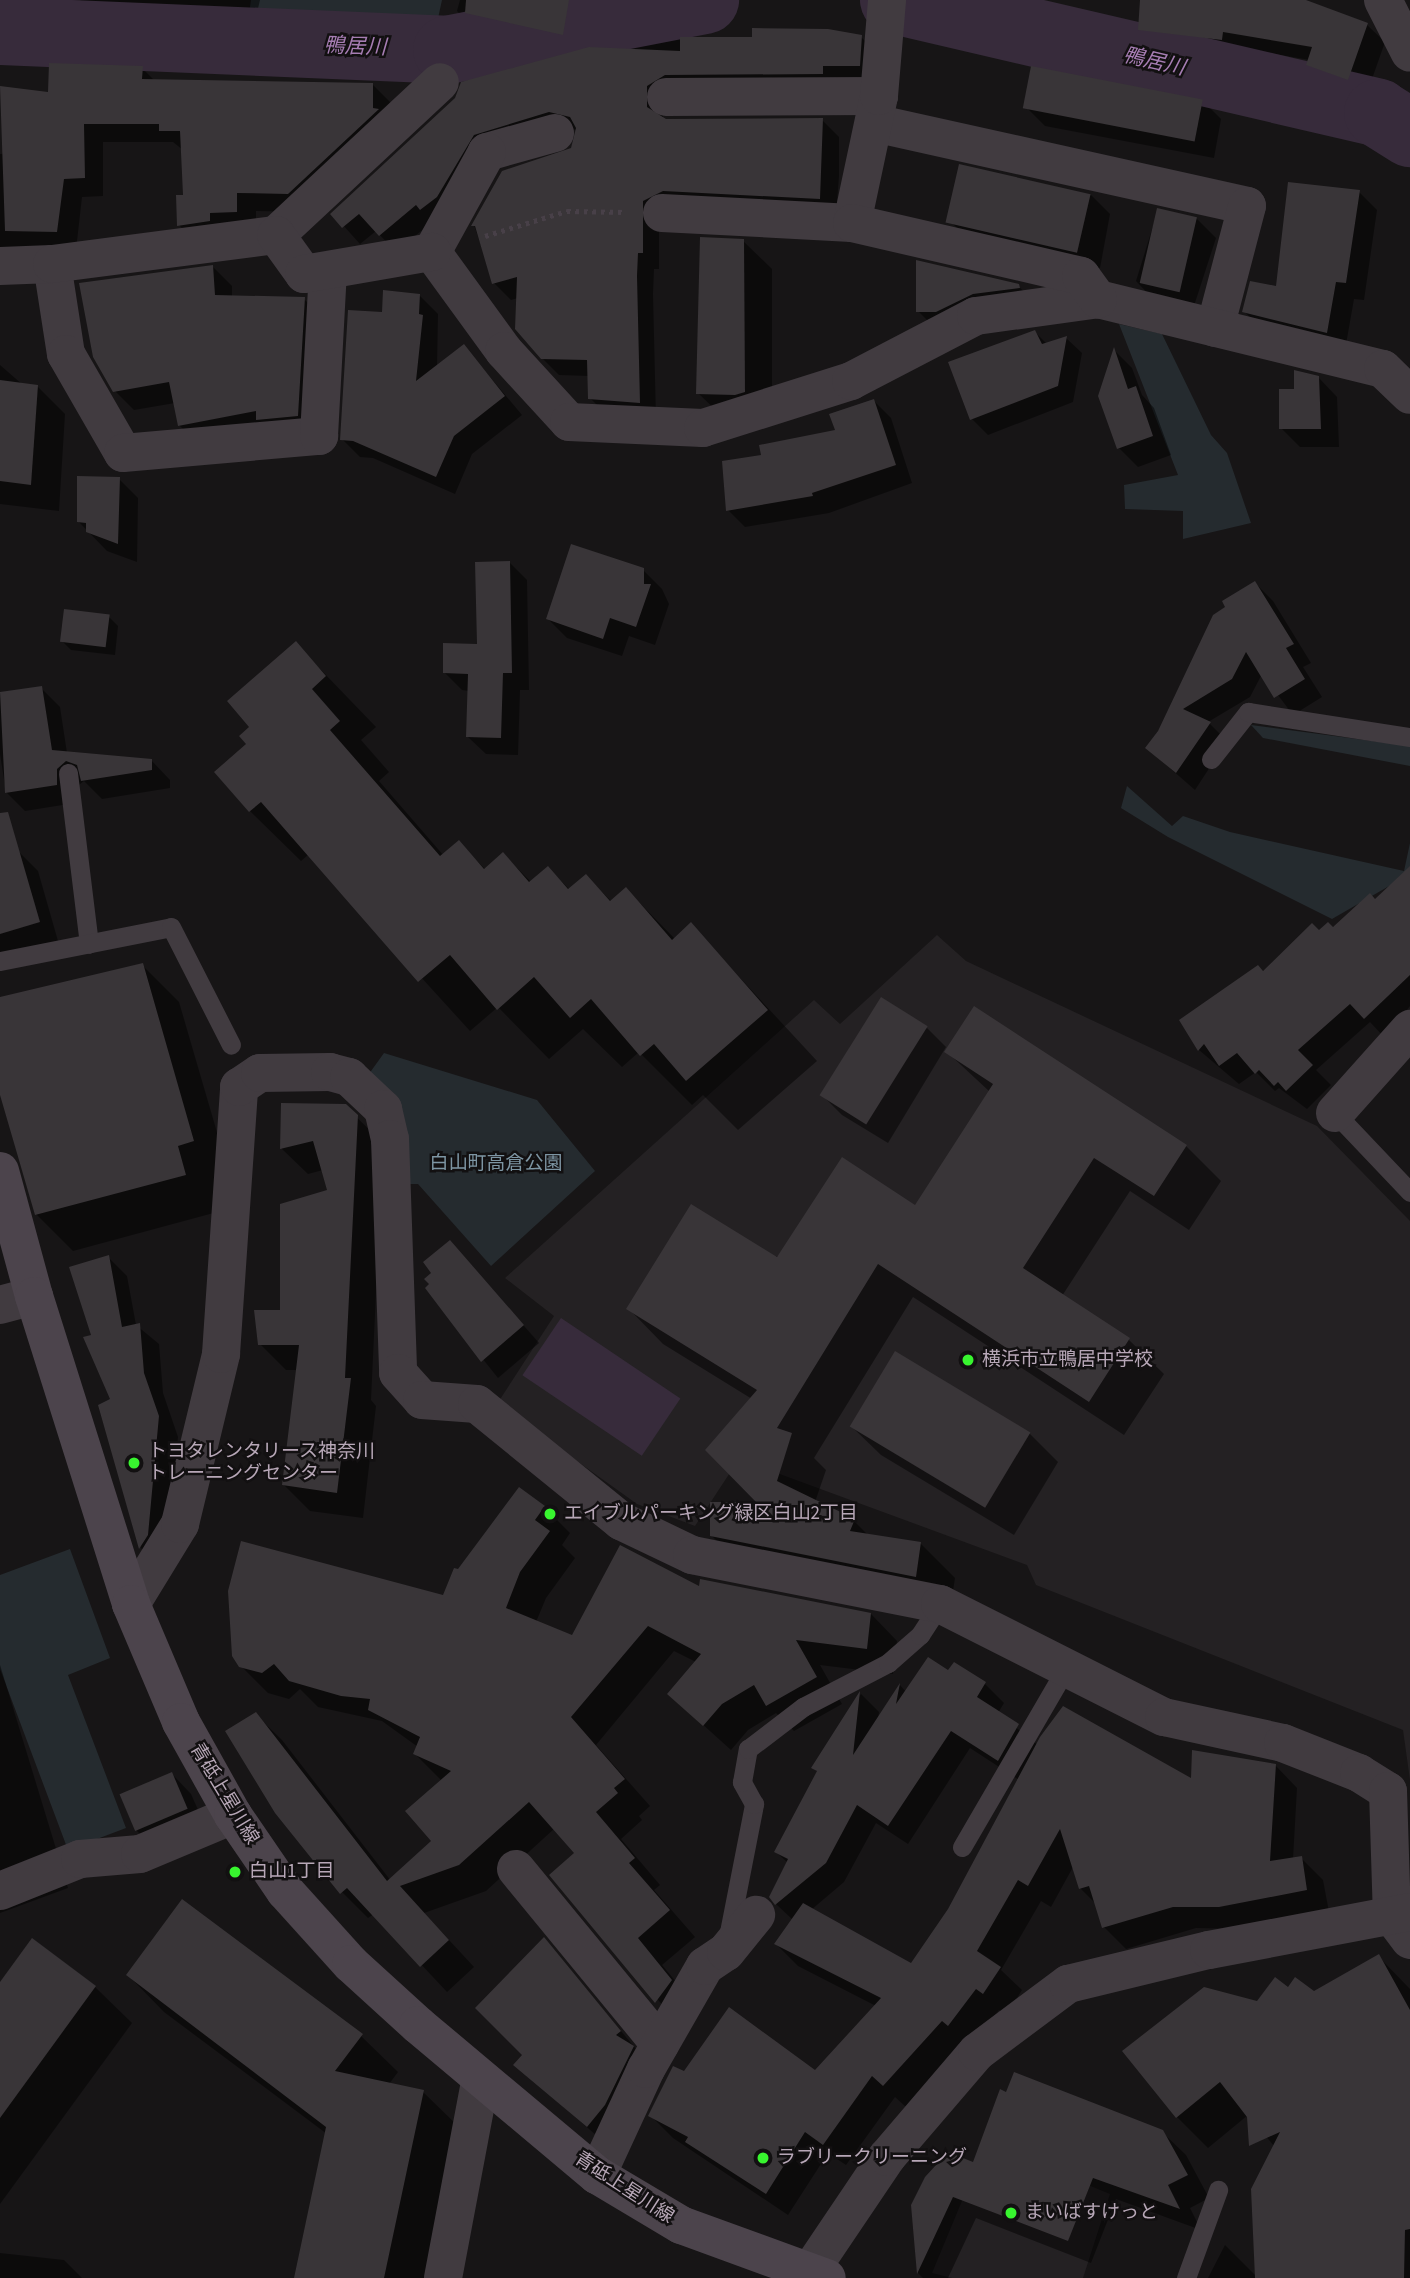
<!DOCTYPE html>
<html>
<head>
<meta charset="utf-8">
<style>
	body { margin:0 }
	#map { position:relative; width:1410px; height:2278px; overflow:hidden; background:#171516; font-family:"Source Sans 3","Noto Sans JP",sans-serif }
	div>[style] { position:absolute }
	.built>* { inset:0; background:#242123 }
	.green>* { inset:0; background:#252b2f }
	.water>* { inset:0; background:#372b3b; transform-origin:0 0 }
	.shadow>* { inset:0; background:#0007 }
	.river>* { height:68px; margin:-34px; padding:0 34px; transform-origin:34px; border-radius:34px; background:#372b3b }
	.building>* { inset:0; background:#393538; transform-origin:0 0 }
	.path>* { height:4.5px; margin-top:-2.25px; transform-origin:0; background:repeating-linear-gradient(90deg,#484048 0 3.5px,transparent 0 8.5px) }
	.service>* { height:19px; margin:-9.5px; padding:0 9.5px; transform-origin:9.5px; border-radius:9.5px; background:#413b40 }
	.minor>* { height:38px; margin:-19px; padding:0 19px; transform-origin:19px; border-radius:19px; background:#413b40 }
	.tertiary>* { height:38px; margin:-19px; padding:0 19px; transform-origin:19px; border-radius:19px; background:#413b40 }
	.secondary>* { height:38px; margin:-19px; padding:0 19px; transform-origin:19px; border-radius:19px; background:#4c444c }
	.dots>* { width:19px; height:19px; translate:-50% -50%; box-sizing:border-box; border:4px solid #121011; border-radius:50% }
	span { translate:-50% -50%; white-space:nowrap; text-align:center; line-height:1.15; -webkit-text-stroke:5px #121011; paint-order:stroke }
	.park-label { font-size:19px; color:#7d95a3 }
	.poi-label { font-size:19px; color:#b7a7b7 }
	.left { translate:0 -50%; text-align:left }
	.street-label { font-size:19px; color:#b7a7b7 }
	.water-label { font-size:21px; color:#a67db3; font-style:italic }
</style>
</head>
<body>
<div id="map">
	<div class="built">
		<i style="clip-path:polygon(937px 935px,966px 961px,1317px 1126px,1410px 1221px,1410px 1780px,1403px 1730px,1036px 1585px,1027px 1565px,739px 1459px,695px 1526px,637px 1504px,497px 1404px,554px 1316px,505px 1278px,814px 1000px,840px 1024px)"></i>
		<i style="clip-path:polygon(986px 2143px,1110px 2194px,1083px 2278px,952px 2278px,932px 2273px)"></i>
	</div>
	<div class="green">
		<i style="clip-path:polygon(251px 0,442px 0,434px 37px,247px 27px)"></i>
		<i style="clip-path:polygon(1119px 324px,1162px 334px,1211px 435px,1227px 453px,1251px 523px,1183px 539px,1183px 511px,1125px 509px,1124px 485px,1178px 475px)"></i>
		<i style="clip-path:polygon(1251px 725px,1410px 746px,1410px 766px,1263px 738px)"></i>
		<i style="clip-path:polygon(1127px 786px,1172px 826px,1183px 816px,1230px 832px,1404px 871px,1410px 843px,1410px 881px,1403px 878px,1332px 919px,1168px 837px,1121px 808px)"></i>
		<i style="clip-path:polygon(384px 1053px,537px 1100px,595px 1171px,491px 1266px,418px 1184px,401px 1184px,366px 1078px)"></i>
		<i style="clip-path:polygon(70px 1549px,110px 1658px,68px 1675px,126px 1828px,68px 1850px,0 1669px,0 1575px)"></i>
	</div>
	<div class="water">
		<i style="left:561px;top:1318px;width:144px;height:69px;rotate:34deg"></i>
	</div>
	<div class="shadow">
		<i style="clip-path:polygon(80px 0,260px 0,251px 38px,172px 21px,169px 36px,102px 22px)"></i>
		<i style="clip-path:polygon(460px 0,663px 0,658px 39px,861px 37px,878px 54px,876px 82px,663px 102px,663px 119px,822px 120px,839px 137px,839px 176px,836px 215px,659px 218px,659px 269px,654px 269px,653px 294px,656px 419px,607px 415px,590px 398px,590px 376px,559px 375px,542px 358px,518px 298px,511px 300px,494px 283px,474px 225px,572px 149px,577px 130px,567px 128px,498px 147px,433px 221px,396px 252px,376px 231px,360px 244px,333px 214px,581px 51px,474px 27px,457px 11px)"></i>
		<i style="clip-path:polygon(1142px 0,1301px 0,1367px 25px,1385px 42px,1366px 96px,1326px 82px,1308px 64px,1310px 60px,1240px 48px,1239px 56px,1157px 47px,1139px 30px)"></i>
		<i style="clip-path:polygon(142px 68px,155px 81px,373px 85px,392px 104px,308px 212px,256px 211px,256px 231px,198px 244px,179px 225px,185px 197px,183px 150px,173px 142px,103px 142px,103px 196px,82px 197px,76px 250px,0 251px,0 154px,37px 152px,49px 94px)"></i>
		<i style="clip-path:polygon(1202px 100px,1221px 119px,1214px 158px,1045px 126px,1026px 107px)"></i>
		<i style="clip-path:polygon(1359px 192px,1377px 210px,1364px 300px,1354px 299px,1345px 350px,1262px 330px,1244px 311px,1278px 288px)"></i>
		<i style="clip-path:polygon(1091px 195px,1110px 214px,1100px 268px,970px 241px,951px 222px)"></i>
		<i style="clip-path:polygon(1158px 210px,1197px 219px,1216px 238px,1192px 312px,1155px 301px,1136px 281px)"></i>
		<i style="clip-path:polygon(743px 241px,772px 269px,772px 420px,727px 421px,698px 393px)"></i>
		<i style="clip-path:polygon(918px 262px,1018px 286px,1038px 305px,937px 330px,918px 311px)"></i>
		<i style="clip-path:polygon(213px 267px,232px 286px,232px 297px,304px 299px,323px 318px,317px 434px,198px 444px,179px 425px,175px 403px,134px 410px,115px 391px)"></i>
		<i style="clip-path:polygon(420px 296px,438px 314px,437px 367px,464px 346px,522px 415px,472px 454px,455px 494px,373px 458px,360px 457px,342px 439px,383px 314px)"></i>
		<i style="clip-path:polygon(1035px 332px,1047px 344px,1066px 338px,1082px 353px,1073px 402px,988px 435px,972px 419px,950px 363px)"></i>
		<i style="clip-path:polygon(1114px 350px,1132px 368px,1142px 395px,1154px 408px,1171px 455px,1138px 467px,1119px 448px)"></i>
		<i style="clip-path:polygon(0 365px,23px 385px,38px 387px,65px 414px,59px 511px,0 504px)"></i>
		<i style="clip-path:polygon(1318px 377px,1337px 397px,1339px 447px,1300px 447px,1281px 428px,1296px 391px)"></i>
		<i style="clip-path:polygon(874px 401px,891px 418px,912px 483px,829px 513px,745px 527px,728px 510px,763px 457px,837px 431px)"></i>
		<i style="clip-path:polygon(119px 479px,138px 498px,137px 562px,107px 551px,78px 521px)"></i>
		<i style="clip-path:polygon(509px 562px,527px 580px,529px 690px,520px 690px,518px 755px,486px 754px,468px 737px,469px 691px,462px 690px,445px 673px,479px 646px)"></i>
		<i style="clip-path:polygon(643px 570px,662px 589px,669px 604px,655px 645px,629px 636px,622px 656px,567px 638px,548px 619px)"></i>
		<i style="clip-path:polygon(1255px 583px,1273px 601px,1311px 663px,1303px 667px,1322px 697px,1293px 715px,1262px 674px,1250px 697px,1208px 722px,1227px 741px,1195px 790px,1147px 748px)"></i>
		<i style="clip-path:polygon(109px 617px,118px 626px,115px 655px,71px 650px,62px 641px)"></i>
		<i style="clip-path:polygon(296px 644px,376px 727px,361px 740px,389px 772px,379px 781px,444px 856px,459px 843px,486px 870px,503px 854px,532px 883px,548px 868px,570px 890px,586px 876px,612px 902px,626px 889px,675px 939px,691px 925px,817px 1061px,738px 1130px,703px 1095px,692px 1105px,639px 1052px,622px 1067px,583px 1029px,549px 1059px,498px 1007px,470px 1031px,309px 854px,301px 861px,250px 811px,252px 727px)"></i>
		<i style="clip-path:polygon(41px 688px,60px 707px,67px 753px,151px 760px,170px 780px,170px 788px,102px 799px,84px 781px,75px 788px,75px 803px,25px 811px,6px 792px,0 754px,0 693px)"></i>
		<i style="clip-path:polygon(19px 852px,38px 871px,58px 941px,0 958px,0 857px)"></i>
		<i style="clip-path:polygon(1410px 893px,1410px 1006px,1384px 1037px,1370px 1022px,1316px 1070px,1331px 1085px,1307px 1109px,1279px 1088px,1275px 1091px,1256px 1072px,1239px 1084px,1199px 1050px,1182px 1021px,1375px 901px)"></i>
		<i style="clip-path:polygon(142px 965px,179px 1002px,230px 1177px,221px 1211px,73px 1251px,36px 1214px,0 1035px,0 999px)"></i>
		<i style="clip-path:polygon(927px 1028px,946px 1047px,888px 1143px,842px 1115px,823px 1096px)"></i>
		<i style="clip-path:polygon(947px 1052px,1186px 1146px,1221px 1181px,1189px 1230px,1130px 1191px,1062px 1296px,1129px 1340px,1164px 1374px,1124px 1435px,913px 1297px,814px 1458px,826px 1470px,815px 1502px,854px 1521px,869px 1536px,921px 1544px,955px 1578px,950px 1611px,747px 1571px,712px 1536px,760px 1503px,752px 1399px,663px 1344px,629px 1309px,916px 1207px,990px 1092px)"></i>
		<i style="clip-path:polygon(282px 1105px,345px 1106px,383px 1143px,371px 1400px,376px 1406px,363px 1518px,310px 1511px,284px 1485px,297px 1370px,286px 1370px,260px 1344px,282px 1312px,329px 1191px,323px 1170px,308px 1174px,282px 1149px)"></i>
		<i style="clip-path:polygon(450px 1242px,539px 1343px,498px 1378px,427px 1289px)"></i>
		<i style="clip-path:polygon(108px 1257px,127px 1276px,136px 1325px,159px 1344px,163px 1393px,178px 1437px,166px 1554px,159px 1566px,141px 1548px,100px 1406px,113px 1400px,93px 1336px)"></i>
		<i style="clip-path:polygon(852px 1427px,1030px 1434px,1058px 1462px,1014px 1535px,881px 1455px)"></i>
		<i style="clip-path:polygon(544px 1507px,570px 1533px,562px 1545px,575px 1558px,546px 1598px,536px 1622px,573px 1638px,700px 1589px,871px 1614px,897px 1641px,893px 1674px,820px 1665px,842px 1704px,794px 1731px,776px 1713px,748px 1730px,731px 1750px,669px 1694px,696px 1662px,674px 1651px,596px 1745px,650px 1806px,639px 1816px,642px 1820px,621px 1839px,660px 1885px,654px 1890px,695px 1937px,662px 1965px,697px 2007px,682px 2028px,552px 1875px,577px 1854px,555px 1828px,486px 1891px,424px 1913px,474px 1967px,447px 1992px,374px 1914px,368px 1918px,342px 1892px,255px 1714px,282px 1740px,391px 1881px,434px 1841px,442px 1781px,415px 1754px,418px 1747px,382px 1721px,318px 1707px,300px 1689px,289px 1699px,268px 1693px,241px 1666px,444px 1597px,458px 1571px)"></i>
		<i style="clip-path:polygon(evenodd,954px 1664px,985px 1684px,1004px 1703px,998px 1713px,1038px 1745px,1193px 1781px,1275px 1765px,1297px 1788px,1293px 1859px,1301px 1858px,1323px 1880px,1329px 1912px,1242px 1929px,1196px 1928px,1126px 1949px,1104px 1927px,1097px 1905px,1080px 1888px,1073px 1867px,1051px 1907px,1041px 1901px,1001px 1970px,1022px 1990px,1006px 2015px,999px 2010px,971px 2047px,906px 2107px,895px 2097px,846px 2165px,828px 2153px,788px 2215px,673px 2138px,651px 2116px,684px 2073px,815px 2072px,876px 2006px,798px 1966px,776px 1944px,793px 1920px,776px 1904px,788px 1863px,776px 1852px,818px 1772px,813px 1767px,861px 1694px,879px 1712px,878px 1720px,900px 1685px,906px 1692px,949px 1672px,954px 1664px,970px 1748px,1019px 1780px,949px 1910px,912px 1965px,811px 1910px,844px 1882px,876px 1823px,908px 1844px,970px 1748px)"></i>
		<i style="clip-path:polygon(0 1665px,68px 1888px,0 1913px)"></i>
		<i style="clip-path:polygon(172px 1774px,191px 1794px,206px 1828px,156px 1850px,137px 1831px)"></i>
		<i style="clip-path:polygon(544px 1939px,636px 2049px,605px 2143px,516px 2065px,524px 2055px)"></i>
		<i style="clip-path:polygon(1378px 1956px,1410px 1989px,1410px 2278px,1208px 2278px,1225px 2245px,1257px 2277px,1274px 2146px,1248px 2115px,1208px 2148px,1177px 2117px,1258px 2003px,1289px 1989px,1314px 1993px)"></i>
		<i style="clip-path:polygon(128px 1975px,361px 2036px,398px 2072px,389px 2084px,423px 2092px,460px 2128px,428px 2278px,296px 2278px,327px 2134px,164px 2012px)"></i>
		<i style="clip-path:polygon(0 1985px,95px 1987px,132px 2023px,0 2204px)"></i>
		<i style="clip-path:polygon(1162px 2132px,1186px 2155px,1209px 2198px,1190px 2208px,1201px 2230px,1116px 2199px,1091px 2263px,976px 2218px,948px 2278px,923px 2278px,918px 2273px,912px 2205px,974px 2165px)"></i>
		<i style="clip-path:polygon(0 2253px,64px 2260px,82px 2278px,0 2278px)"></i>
	</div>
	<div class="river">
		<i style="left:894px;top:0;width:497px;rotate:13.1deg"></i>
		<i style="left:1378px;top:113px;width:38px;rotate:32deg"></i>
		<i style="left:0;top:31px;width:447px;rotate:2.4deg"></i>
		<i style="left:447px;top:50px;width:263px;rotate:-11deg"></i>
	</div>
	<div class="building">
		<i style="clip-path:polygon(466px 0,569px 0,563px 35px,465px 13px)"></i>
		<i style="clip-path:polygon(1140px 0,1306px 0,1368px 23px,1348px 80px,1306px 65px,1312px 47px,1223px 32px,1222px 40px,1138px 30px)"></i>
		<i style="clip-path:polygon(752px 28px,828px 29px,862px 35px,860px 66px,823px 66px,823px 74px,665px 75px,647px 86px,647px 107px,666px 119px,823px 118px,820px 199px,663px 191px,643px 201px,643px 253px,638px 253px,637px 276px,640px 403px,588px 399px,587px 360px,541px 359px,515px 329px,517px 277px,492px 284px,475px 226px,471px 226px,502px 171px,571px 148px,576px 128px,570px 117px,549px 112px,474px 135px,437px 197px,420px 210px,416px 205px,379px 236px,359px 214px,342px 228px,330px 214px,455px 98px,461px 82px,589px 47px,680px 51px,680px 37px,752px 37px)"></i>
		<i style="clip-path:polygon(49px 63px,143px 66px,142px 79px,373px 83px,373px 108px,379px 109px,288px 194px,237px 193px,237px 212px,210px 213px,210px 221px,177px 226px,176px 195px,183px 195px,180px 131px,159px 131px,159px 124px,84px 124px,85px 178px,64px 179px,57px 232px,5px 231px,0 86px,48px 92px)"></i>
		<i style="left:1031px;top:66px;width:175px;height:43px;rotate:11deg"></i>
		<i style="left:959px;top:164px;width:135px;height:60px;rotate:13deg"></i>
		<i style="clip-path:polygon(1288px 182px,1360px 190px,1346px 283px,1336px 282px,1327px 333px,1242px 312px,1250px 281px,1276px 286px)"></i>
		<i style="left:1157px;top:208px;width:41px;height:77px;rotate:13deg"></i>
		<i style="clip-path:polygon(700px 237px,744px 239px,745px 392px,735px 395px,696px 394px)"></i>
		<i style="clip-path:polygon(916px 260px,1019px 284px,1020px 288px,973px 294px,936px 312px,916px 312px)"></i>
		<i style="clip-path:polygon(213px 265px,215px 295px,305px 297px,298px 416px,256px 420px,256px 411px,178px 426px,169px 382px,113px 392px,93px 357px,79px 283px)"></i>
		<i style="clip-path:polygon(383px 290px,420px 294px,419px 314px,423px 315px,416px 381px,464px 344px,505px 396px,454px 436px,436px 477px,353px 441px,340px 440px,348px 310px,382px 312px)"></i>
		<i style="clip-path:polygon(1035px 330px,1042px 344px,1067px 336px,1058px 386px,970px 420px,948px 362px)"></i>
		<i style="clip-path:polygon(1114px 347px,1128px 389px,1136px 386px,1153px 436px,1117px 449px,1098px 396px)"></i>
		<i style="clip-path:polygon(1294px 370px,1319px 376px,1321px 429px,1279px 429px,1279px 389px,1294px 389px)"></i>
		<i style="clip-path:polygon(0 380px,38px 385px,31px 485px,0 481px)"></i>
		<i style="clip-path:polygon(874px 399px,896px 465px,812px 493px,813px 496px,726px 511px,722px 461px,761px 455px,759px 445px,835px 430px,829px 414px)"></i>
		<i style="clip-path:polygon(77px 476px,120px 477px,118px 544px,86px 532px,86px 523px,77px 522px)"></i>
		<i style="clip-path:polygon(571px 544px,644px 568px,644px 584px,651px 584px,636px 627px,610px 618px,603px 639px,546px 619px)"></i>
		<i style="clip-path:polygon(510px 561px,512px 673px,503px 673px,501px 738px,466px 737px,468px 674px,443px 673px,443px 643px,477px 644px,475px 562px)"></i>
		<i style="clip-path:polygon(1255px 581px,1294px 644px,1286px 648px,1305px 679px,1274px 698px,1246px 652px,1232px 679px,1183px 709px,1211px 722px,1176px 773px,1145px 748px,1158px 731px,1213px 615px,1225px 607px,1222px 601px)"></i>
		<i style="left:64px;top:609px;width:46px;height:33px;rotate:7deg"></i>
		<i style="clip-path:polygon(296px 641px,326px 676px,312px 689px,340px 721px,330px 730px,440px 856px,459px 840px,484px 869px,503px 852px,529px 882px,548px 866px,568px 889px,586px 874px,610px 901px,626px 887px,672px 940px,691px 922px,768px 1010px,686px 1081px,654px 1044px,640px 1056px,591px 999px,570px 1018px,534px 977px,497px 1010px,450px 955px,418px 982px,261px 802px,249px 812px,214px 772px,246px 744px,239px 736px,249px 727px,227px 701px)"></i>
		<i style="clip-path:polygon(42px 686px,52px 750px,152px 759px,152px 770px,81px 781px,77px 765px,66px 761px,57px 769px,57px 785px,5px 793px,0 692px)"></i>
		<i style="clip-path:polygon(8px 812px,40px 922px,0 934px,0 813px)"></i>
		<i style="clip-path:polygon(1410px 866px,1410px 975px,1364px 1019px,1350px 1004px,1298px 1050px,1313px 1065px,1286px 1091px,1278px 1082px,1274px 1086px,1259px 1070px,1255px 1074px,1237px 1053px,1219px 1066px,1204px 1044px,1198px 1051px,1179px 1020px,1258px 965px,1263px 971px,1312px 923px,1319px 930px,1328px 922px,1333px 927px,1370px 893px,1375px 899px)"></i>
		<i style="clip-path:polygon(143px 963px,194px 1141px,178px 1146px,186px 1175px,35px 1215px,0 1095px,0 997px)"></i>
		<i style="left:881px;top:997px;width:55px;height:116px;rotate:32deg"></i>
		<i style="clip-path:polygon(974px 1006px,1187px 1145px,1154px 1196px,1094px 1158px,1023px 1268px,1130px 1338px,1089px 1402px,878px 1264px,777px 1428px,792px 1433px,777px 1481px,855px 1519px,850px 1531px,921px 1542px,916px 1577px,710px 1536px,710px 1502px,756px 1502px,705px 1450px,757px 1390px,626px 1309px,691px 1204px,777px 1257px,842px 1157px,915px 1205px,993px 1084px,944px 1052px)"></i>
		<i style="clip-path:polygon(281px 1103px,346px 1104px,358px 1115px,345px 1378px,351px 1378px,337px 1493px,282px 1485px,299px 1345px,258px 1345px,254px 1310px,280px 1310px,280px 1204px,327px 1190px,313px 1141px,280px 1149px)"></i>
		<i style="clip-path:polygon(450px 1240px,524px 1325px,481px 1362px,425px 1288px,429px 1284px,424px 1279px,431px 1273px,423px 1262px)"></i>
		<i style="clip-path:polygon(109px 1255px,122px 1327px,140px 1323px,144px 1373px,159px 1416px,148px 1535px,139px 1549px,98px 1405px,110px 1399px,83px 1337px,91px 1335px,69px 1267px)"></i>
		<i style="left:895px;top:1351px;width:158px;height:88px;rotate:31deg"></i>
		<i style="clip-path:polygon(519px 1487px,545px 1506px,535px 1520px,550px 1531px,520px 1572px,506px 1608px,572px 1635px,620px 1545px,699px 1586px,700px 1579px,871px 1613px,867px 1649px,796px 1640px,817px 1677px,766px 1706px,754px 1685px,722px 1704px,703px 1726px,667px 1694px,701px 1654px,648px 1626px,571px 1717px,625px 1779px,614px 1788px,618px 1793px,596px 1812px,635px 1858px,629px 1863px,670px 1910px,638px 1938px,672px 1980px,655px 2003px,549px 1875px,574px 1853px,529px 1802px,459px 1865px,400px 1886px,449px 1940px,420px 1967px,347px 1888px,340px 1894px,275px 1813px,225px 1731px,256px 1712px,387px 1881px,431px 1841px,405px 1811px,451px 1771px,413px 1754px,420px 1737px,368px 1710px,370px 1699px,341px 1696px,289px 1681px,274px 1664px,262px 1673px,239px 1667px,232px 1656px,228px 1591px,241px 1541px,443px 1595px,454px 1568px,458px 1569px)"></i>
		<i style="clip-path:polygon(928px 1657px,948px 1670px,954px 1662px,986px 1682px,977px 1697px,1019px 1724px,998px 1761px,951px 1731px,888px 1826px,857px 1805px,826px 1863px,775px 1905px,769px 1897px,788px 1859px,774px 1852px,817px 1771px,811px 1768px,860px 1691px,853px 1755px,900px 1683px,896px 1704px)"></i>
		<i style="clip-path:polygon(1063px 1706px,1191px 1778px,1192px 1750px,1276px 1764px,1270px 1861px,1302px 1856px,1307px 1890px,1219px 1907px,1173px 1907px,1102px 1928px,1089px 1886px,1079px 1889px,1060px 1829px,1028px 1886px,1018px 1880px,977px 1951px,1001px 1967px,983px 1994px,976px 1989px,948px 2026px,942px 2021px,883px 2086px,872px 2076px,823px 2145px,805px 2132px,766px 2194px,685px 2142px,688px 2137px,648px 2116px,673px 2066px,684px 2071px,729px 2007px,815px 2070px,881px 1998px,774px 1944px,803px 1903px,911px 1963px,948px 1909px,1040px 1737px)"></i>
		<i style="left:172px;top:1772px;width:40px;height:57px;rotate:67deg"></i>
		<i style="clip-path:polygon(182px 1899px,363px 2034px,335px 2071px,424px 2090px,384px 2278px,294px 2278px,326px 2127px,126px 1975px)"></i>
		<i style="clip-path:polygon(544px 1937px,621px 2031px,616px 2035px,634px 2046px,605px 2105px,587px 2127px,513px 2065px,522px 2055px,475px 2008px)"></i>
		<i style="clip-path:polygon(32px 1938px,96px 1986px,0 2118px,0 1982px)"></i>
		<i style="clip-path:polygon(1379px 1954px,1410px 2010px,1410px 2229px,1405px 2230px,1404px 2278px,1255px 2278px,1251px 2189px,1280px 2132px,1249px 2146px,1247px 2117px,1220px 2082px,1176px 2118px,1122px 2051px,1204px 1987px,1257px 2001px,1275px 1977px,1288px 1987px,1295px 1977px,1314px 1991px)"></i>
		<i style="clip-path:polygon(1014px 2072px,1163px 2130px,1188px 2175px,1168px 2185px,1180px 2209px,1093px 2178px,1068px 2241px,953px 2197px,917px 2274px,911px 2205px,925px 2177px,948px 2152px,973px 2162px,1000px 2089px,1006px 2092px)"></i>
	</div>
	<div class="path">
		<i style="left:485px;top:236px;width:86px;rotate:-17deg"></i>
		<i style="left:567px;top:211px;width:59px;rotate:1deg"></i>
	</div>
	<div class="service">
		<i style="left:1211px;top:759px;width:60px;rotate:-51.8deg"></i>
		<i style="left:1248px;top:712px;width:164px;rotate:8.8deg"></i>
		<i style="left:68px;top:773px;width:172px;rotate:83deg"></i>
		<i style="left:0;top:961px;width:174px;rotate:-11.2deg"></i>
		<i style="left:171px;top:927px;width:132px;rotate:63deg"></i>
		<i style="left:1335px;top:1113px;width:109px;rotate:46.5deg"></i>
		<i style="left:962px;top:1847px;width:207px;rotate:-59.8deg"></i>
		<i style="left:728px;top:1937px;width:136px;rotate:-78.9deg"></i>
		<i style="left:754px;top:1804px;width:25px;rotate:-119deg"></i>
		<i style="left:742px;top:1782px;width:34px;rotate:-80deg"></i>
		<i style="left:748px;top:1749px;width:69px;rotate:-37.4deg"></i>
		<i style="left:803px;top:1707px;width:96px;rotate:-27.4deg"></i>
		<i style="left:888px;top:1663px;width:43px;rotate:-41.2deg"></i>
		<i style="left:920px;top:1635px;width:37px;rotate:-57deg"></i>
		<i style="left:1186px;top:2278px;width:94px;rotate:-70deg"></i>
	</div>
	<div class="minor">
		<i style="left:1383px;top:0;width:59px;rotate:63deg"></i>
		<i style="left:666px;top:97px;width:213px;rotate:-0.3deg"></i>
		<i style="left:874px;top:123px;width:382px;rotate:12.5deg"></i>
		<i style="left:1247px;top:206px;width:126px;rotate:104.7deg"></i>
		<i style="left:555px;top:133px;width:71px;rotate:164.4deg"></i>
		<i style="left:487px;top:152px;width:114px;rotate:118.8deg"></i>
		<i style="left:432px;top:252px;width:122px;rotate:54deg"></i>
		<i style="left:504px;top:351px;width:96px;rotate:47.5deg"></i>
		<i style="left:569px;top:422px;width:134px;rotate:2.6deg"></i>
		<i style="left:703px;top:428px;width:155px;rotate:-17.6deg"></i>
		<i style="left:851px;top:381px;width:141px;rotate:-27.5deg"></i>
		<i style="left:976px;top:316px;width:123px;rotate:-7.9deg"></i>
		<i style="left:1098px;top:299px;width:293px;rotate:13.8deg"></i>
		<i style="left:1383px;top:369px;width:37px;rotate:44deg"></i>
		<i style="left:662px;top:213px;width:190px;rotate:3deg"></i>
		<i style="left:852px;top:223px;width:130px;rotate:-78deg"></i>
		<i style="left:879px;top:96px;width:96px;rotate:-85.2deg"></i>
		<i style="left:852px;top:223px;width:235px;rotate:13deg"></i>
		<i style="left:1081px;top:276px;width:29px;rotate:54deg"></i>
		<i style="left:276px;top:235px;width:224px;rotate:-43deg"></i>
		<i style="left:52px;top:264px;width:91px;rotate:81.2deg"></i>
		<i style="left:66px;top:354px;width:114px;rotate:60.1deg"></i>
		<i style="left:123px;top:453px;width:197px;rotate:-5deg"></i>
		<i style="left:319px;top:436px;width:165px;rotate:-86.9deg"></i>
		<i style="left:0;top:266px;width:52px;rotate:-2.2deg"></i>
		<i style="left:52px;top:264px;width:226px;rotate:-7.4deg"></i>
		<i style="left:276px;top:235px;width:48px;rotate:54.3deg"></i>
		<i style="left:304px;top:274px;width:130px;rotate:-9.8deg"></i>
		<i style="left:1335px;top:1113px;width:113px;rotate:-48.2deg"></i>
		<i style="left:0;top:1305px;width:35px;rotate:-15deg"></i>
		<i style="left:131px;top:1604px;width:94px;rotate:-58.5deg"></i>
		<i style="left:180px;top:1524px;width:175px;rotate:-76.4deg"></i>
		<i style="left:221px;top:1354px;width:268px;rotate:-86.1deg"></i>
		<i style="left:239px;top:1087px;width:25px;rotate:-34deg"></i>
		<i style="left:260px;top:1073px;width:70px;rotate:-0.8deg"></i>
		<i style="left:330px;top:1072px;width:20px;rotate:15deg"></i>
		<i style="left:349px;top:1077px;width:47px;rotate:43.3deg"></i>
		<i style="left:383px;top:1109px;width:31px;rotate:77deg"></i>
		<i style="left:390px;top:1139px;width:234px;rotate:88deg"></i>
		<i style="left:398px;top:1373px;width:36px;rotate:48deg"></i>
		<i style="left:422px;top:1400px;width:55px;rotate:4.2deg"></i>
		<i style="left:477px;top:1404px;width:186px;rotate:39.1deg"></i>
		<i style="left:621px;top:1521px;width:79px;rotate:25.6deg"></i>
		<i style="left:692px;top:1555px;width:253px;rotate:11.2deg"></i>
		<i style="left:940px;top:1604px;width:251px;rotate:26.8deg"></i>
		<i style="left:1164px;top:1717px;width:122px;rotate:12.3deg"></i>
		<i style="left:1283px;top:1743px;width:82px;rotate:21.5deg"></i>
		<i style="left:1359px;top:1773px;width:34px;rotate:32deg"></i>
		<i style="left:1388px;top:1791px;width:125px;rotate:88.2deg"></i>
		<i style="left:1392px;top:1916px;width:30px;rotate:53deg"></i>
		<i style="left:516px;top:1869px;width:227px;rotate:50.6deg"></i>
		<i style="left:0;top:1891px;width:86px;rotate:-21.8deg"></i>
		<i style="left:80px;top:1859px;width:60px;rotate:-4.8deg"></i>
		<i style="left:140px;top:1854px;width:101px;rotate:-22.8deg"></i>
		<i style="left:597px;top:2175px;width:117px;rotate:-65.2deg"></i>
		<i style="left:646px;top:2069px;width:119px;rotate:-60.2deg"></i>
		<i style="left:705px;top:1966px;width:25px;rotate:-34deg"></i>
		<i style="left:726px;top:1952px;width:48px;rotate:-51deg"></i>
	</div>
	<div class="tertiary">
		<i style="left:808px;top:2274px;width:141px;rotate:-56deg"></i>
		<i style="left:887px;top:2157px;width:138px;rotate:-49.4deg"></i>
		<i style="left:977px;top:2052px;width:114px;rotate:-36.8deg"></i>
		<i style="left:1068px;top:1984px;width:145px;rotate:-13.6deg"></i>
		<i style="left:1209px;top:1950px;width:205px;rotate:-10.7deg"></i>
		<i style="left:443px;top:2278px;width:199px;rotate:-79.3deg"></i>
	</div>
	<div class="secondary">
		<i style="left:0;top:1171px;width:130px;rotate:74.8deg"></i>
		<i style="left:34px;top:1296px;width:323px;rotate:72.5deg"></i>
		<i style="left:131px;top:1604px;width:128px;rotate:67deg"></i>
		<i style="left:181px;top:1722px;width:107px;rotate:60.8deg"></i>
		<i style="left:233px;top:1815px;width:92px;rotate:55.6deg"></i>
		<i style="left:285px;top:1891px;width:98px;rotate:47.9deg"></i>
		<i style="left:351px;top:1964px;width:91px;rotate:42.3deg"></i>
		<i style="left:418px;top:2025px;width:234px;rotate:40deg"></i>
		<i style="left:597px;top:2175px;width:98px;rotate:30.8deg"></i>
		<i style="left:681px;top:2225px;width:155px;rotate:20deg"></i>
	</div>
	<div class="dots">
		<i style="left:968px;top:1360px;background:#38f52f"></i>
		<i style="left:134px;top:1463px;background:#38f52f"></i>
		<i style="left:550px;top:1514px;background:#38f52f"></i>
		<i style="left:235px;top:1872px;background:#38f52f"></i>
		<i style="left:763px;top:2158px;background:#38f52f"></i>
		<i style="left:1011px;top:2213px;background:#38f52f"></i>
	</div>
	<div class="park-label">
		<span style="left:496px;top:1164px">白山町高倉公園</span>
	</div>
	<div class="poi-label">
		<span class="left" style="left:982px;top:1360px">横浜市立鴨居中学校</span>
		<span class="left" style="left:148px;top:1463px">トヨタレンタリース神奈川<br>トレーニングセンター</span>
		<span class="left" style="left:564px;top:1514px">エイブルパーキング緑区白山2丁目</span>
		<span class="left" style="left:249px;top:1872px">白山1丁目</span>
		<span class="left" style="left:777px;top:2158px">ラブリークリーニング</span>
		<span class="left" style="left:1025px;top:2213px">まいばすけっと</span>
	</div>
	<div class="street-label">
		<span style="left:224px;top:1794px;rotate:59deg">青砥上星川線</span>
		<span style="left:624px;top:2188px;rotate:33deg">青砥上星川線</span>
	</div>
	<div class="water-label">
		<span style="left:355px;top:46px;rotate:2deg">鴨居川</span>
		<span style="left:1154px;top:61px;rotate:13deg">鴨居川</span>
	</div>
</div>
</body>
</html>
